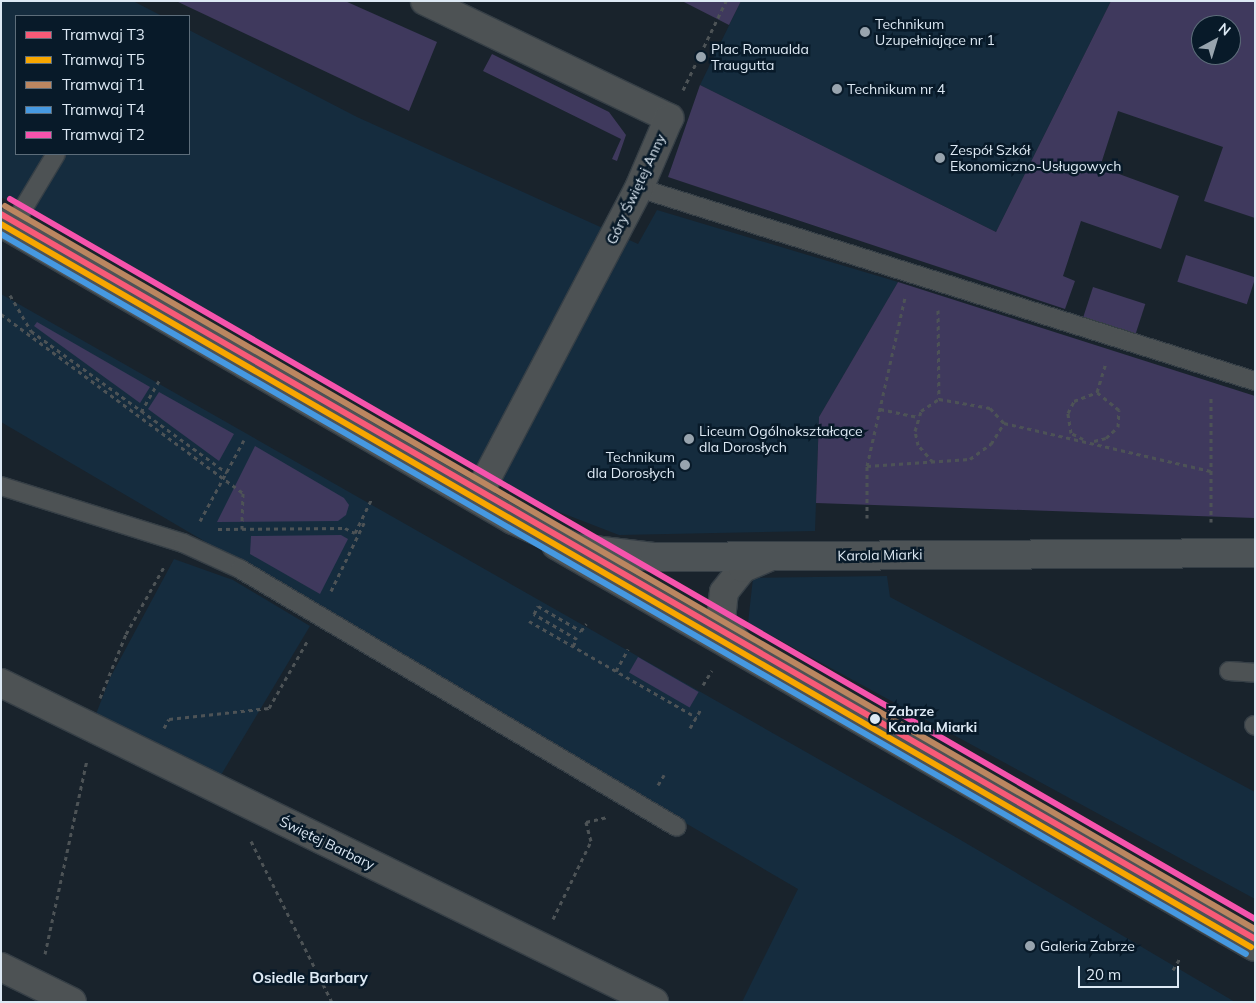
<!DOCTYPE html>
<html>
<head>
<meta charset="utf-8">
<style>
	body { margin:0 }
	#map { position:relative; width:1256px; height:1003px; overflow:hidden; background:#19232c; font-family:Mulish,sans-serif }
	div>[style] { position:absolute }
	.built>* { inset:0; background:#152c3e }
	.green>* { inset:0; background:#3f395d; transform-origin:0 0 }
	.path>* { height:3px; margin-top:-1.5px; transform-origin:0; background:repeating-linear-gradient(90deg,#4d5356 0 4px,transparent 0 8px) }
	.roads { filter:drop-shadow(1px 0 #363f46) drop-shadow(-1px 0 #363f46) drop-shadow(0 1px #363f46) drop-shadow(0 -1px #363f46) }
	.service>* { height:18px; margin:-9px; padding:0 9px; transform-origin:9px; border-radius:9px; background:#4d5254 }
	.minor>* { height:28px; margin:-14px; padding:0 14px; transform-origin:14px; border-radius:14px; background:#4d5254 }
	.secondary>* { height:28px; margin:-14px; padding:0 14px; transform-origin:14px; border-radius:14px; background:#4d5356 }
	.path-bridge>* { height:3px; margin-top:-1.5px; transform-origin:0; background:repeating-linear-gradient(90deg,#4d5356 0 4px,transparent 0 8px) }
	.tram-1>* { height:6px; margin:-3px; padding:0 3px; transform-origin:3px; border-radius:3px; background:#f75a77 }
	.tram-2>* { height:6px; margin:-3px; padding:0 3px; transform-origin:3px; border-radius:3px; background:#f7a600 }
	.tram-3>* { height:6px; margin:-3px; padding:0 3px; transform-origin:3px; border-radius:3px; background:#bb8660 }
	.tram-4>* { height:6px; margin:-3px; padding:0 3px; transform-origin:3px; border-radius:3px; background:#4699e1 }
	.tram-5>* { height:6px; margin:-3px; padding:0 3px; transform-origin:3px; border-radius:3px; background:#f653ac }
	.dots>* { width:14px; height:14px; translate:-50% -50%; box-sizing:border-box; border:2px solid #081a29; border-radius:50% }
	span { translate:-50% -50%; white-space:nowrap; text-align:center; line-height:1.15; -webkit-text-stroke:5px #081a29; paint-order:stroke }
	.poi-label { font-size:14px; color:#dde9f4 }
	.left { translate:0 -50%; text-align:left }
	.right { translate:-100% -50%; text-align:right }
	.street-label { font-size:14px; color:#dde9f4 }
	.stop-label { font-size:14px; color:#dde9f4; font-weight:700 }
	.neighbourhood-label { font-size:15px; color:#dde9f4; font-weight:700 }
	.frame { position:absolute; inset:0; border:2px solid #dde9f4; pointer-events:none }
	.legend { position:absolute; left:15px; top:15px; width:175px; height:140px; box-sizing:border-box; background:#081a29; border:1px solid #5d6d7a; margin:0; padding:6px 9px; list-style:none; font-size:15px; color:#dde9f4 }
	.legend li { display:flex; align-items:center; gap:10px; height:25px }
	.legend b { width:25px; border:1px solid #5d6d7a }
	.north { position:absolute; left:1191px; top:15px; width:50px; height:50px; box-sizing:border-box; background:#081a29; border:1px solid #5d6d7a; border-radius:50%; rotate:39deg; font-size:14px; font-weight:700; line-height:20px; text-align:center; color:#dde9f4 }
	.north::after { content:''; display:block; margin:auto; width:18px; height:22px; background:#98a4ae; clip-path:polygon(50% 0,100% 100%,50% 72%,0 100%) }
	.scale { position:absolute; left:1078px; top:966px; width:101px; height:22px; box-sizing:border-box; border:2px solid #dde9f4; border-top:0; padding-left:6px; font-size:15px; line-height:18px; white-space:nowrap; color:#dde9f4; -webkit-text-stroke:4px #081a29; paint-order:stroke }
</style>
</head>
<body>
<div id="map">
	<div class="built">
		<i style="clip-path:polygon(1px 1px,133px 1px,162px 16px,16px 16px,16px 154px,189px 154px,189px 30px,357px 117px,638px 244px,657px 210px,898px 282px,819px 417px,815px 531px,619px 535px,523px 498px,1px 197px)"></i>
		<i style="clip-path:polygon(741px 1px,1111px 1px,996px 232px,700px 85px)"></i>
		<i style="clip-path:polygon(1px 294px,959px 839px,1235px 1002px,742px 1002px,798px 889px,1px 422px)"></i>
		<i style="clip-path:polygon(174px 559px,233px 580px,310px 626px,221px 775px,96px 714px,110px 678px)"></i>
		<i style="clip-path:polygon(887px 576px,890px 597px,1255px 792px,1255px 899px,748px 623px,753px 578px)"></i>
	</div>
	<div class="green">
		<i style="clip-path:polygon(176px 1px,345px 1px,437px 42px,409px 111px)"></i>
		<i style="clip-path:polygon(682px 1px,741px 1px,729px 25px)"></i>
		<i style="clip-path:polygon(evenodd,1111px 1px,1255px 1px,1255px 218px,1204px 201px,1223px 147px,1118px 111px,1100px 167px,1179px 196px,1161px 249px,1081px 221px,1063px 276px,1075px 281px,1065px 309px,668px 177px,700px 85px,996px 232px,1111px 1px,1201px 25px,1231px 25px,1231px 55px,1201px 55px,1201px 25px)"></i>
		<i style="clip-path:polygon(492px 54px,609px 112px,626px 135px,617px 161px,612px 159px,621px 139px,483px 71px)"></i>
		<i style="left:1186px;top:255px;width:73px;height:28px;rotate:18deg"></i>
		<i style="clip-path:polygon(898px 282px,1255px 396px,1255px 518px,816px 503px,819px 417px)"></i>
		<i style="left:1093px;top:287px;width:55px;height:32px;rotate:18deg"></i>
		<i style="clip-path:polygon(37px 322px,150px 387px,140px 403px,34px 326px)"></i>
		<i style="clip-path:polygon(159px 392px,234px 434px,219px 461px,148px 409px)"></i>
		<i style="clip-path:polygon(255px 446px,344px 498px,349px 505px,346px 515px,338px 521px,217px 522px)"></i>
		<i style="clip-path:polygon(341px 535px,348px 539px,320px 594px,250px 554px,251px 536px)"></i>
		<i style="left:638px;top:657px;width:70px;height:18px;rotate:30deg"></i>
	</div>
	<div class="path">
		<i style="left:683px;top:90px;width:99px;rotate:-64.2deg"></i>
		<i style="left:10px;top:295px;width:42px;rotate:59.7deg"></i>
		<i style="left:31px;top:331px;width:242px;rotate:35.9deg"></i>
		<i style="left:938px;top:310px;width:89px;rotate:89.4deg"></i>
		<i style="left:939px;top:399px;width:52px;rotate:10deg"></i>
		<i style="left:990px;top:408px;width:21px;rotate:47deg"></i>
		<i style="left:880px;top:409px;width:40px;rotate:12deg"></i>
		<i style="left:141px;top:412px;width:36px;rotate:-60deg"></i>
		<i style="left:1083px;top:439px;width:13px;rotate:-153deg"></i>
		<i style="left:1071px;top:433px;width:20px;rotate:-99deg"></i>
		<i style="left:1068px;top:413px;width:13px;rotate:-63deg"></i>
		<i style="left:1074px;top:401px;width:25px;rotate:-21deg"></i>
		<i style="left:1097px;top:392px;width:31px;rotate:-73deg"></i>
		<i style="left:1094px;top:441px;width:12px;rotate:-14deg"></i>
		<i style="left:1106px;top:438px;width:16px;rotate:-43deg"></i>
		<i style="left:1118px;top:427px;width:17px;rotate:-87deg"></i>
		<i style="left:1119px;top:410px;width:28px;rotate:-141deg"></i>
		<i style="left:933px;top:462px;width:23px;rotate:-131deg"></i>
		<i style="left:918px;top:445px;width:14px;rotate:-102deg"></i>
		<i style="left:915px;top:431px;width:21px;rotate:-73deg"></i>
		<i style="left:921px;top:411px;width:22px;rotate:-34deg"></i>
		<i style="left:867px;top:466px;width:103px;rotate:-3.9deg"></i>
		<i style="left:970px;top:459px;width:26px;rotate:-36deg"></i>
		<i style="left:991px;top:444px;width:25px;rotate:-58deg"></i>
		<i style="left:1004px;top:423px;width:212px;rotate:13.1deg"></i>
		<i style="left:867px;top:518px;width:52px;rotate:-90deg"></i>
		<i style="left:867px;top:466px;width:172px;rotate:-77.3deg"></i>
		<i style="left:200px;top:521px;width:92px;rotate:-61.5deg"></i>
		<i style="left:1211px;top:522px;width:126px;rotate:-90deg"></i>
		<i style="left:218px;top:529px;width:127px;rotate:-0.5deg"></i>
		<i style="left:345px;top:528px;width:11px;rotate:27deg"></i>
		<i style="left:355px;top:533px;width:39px;rotate:-64deg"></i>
		<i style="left:242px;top:529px;width:7px;rotate:-90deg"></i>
		<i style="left:331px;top:591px;width:76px;rotate:-64.1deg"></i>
		<i style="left:529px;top:621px;width:193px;rotate:29.9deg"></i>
		<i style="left:573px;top:646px;width:8px;rotate:-60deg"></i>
		<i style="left:577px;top:639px;width:50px;rotate:-149.8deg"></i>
		<i style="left:534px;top:614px;width:9px;rotate:-63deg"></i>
		<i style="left:538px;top:606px;width:50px;rotate:30.2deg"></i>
		<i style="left:581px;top:631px;width:9px;rotate:-54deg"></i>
		<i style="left:616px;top:671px;width:25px;rotate:-61deg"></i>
		<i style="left:703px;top:685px;width:17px;rotate:-59deg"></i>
		<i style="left:100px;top:698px;width:69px;rotate:-67.9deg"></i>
		<i style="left:126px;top:634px;width:79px;rotate:-60.5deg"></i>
		<i style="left:164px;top:728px;width:10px;rotate:-61deg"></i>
		<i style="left:169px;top:719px;width:101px;rotate:-6.3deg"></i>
		<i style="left:269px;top:708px;width:78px;rotate:-60.2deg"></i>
		<i style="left:690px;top:728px;width:22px;rotate:-60deg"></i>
		<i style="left:658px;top:785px;width:12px;rotate:-59deg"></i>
		<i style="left:251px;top:841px;width:180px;rotate:63.3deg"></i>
		<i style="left:553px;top:919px;width:87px;rotate:-64deg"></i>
		<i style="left:591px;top:841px;width:20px;rotate:-105deg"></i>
		<i style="left:586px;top:822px;width:22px;rotate:-13deg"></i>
		<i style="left:45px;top:954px;width:198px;rotate:-77.8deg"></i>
		<i style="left:1173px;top:970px;width:14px;rotate:-60deg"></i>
	</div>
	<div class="roads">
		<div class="service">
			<i style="left:639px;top:188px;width:646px;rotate:17.4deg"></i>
			<i style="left:11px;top:229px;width:87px;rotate:-59deg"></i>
			<i style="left:1px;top:486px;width:191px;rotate:17.4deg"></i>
			<i style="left:183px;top:543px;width:63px;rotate:24.5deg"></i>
			<i style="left:240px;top:569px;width:507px;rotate:30.56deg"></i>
			<i style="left:1229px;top:671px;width:26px;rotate:4deg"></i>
			<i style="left:1254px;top:725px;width:1px;rotate:45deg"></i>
		</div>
		<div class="minor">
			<i style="left:425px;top:1px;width:271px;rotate:25.6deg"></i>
			<i style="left:669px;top:118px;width:76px;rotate:113.2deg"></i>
			<i style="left:639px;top:188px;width:350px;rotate:117.7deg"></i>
			<i style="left:556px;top:545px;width:806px;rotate:29.9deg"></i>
			<i style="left:741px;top:648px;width:34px;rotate:-126deg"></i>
			<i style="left:721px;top:620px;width:28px;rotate:-84deg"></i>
			<i style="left:724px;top:592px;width:31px;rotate:-52deg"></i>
			<i style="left:743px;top:568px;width:30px;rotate:-23deg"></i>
			<i style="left:1px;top:683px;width:727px;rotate:26.04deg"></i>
			<i style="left:1px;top:967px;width:79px;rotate:26.2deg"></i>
		</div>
		<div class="secondary">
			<i style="left:1px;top:223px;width:592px;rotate:30.12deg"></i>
			<i style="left:513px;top:520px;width:69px;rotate:24deg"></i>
			<i style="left:576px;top:548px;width:80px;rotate:6.5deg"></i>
			<i style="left:655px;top:557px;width:600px;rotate:-0.38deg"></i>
		</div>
	</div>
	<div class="path-bridge">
		<i style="left:1px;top:314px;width:301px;rotate:36.5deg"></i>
		<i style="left:243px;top:493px;width:29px;rotate:92deg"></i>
	</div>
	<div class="tram-1">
		<i style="left:1px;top:214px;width:1448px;rotate:30.03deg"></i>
	</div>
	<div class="tram-2">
		<i style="left:1px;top:224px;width:1444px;rotate:30.05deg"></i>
	</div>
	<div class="tram-3">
		<i style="left:5px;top:206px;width:1444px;rotate:30.05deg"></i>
	</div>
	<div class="tram-4">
		<i style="left:1px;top:234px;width:1438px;rotate:30.04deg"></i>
	</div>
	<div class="tram-5">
		<i style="left:10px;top:199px;width:1438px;rotate:30.04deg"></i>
	</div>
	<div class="dots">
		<i style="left:865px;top:32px;background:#98a4ae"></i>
		<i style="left:701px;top:57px;background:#98a4ae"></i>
		<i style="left:837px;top:89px;background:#98a4ae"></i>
		<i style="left:940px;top:158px;background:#98a4ae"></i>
		<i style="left:689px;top:439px;background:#98a4ae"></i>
		<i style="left:685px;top:465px;background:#98a4ae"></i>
		<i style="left:875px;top:719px;background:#dde9f4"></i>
		<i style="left:1030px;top:946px;background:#98a4ae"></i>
	</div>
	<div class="poi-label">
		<span class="left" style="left:875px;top:32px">Technikum<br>Uzupełniające nr 1</span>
		<span class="left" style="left:711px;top:57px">Plac Romualda<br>Traugutta</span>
		<span class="left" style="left:847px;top:89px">Technikum nr 4</span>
		<span class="left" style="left:950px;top:158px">Zespół Szkół<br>Ekonomiczno-Usługowych</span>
		<span class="left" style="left:699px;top:439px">Liceum Ogólnokształcące<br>dla Dorosłych</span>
		<span class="right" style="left:675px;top:465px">Technikum<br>dla Dorosłych</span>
		<span class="left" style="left:1040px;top:946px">Galeria Zabrze</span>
	</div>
	<div class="street-label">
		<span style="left:636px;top:189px;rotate:-65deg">Góry Świętej Anny</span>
		<span style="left:880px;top:555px;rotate:-1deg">Karola Miarki</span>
		<span style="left:327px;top:843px;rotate:26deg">Świętej Barbary</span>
	</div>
	<div class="stop-label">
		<span class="left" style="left:888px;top:719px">Zabrze<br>Karola Miarki</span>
	</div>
	<div class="neighbourhood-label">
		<span style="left:310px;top:978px">Osiedle Barbary</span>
	</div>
	<div class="frame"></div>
	<ul class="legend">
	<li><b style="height:6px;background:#f75a77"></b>Tramwaj T3</li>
	<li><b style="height:6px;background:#f7a600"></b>Tramwaj T5</li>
	<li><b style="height:6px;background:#bb8660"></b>Tramwaj T1</li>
	<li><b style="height:6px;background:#4699e1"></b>Tramwaj T4</li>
	<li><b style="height:6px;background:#f653ac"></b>Tramwaj T2</li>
	</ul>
	<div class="north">N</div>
	<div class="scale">20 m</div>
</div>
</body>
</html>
